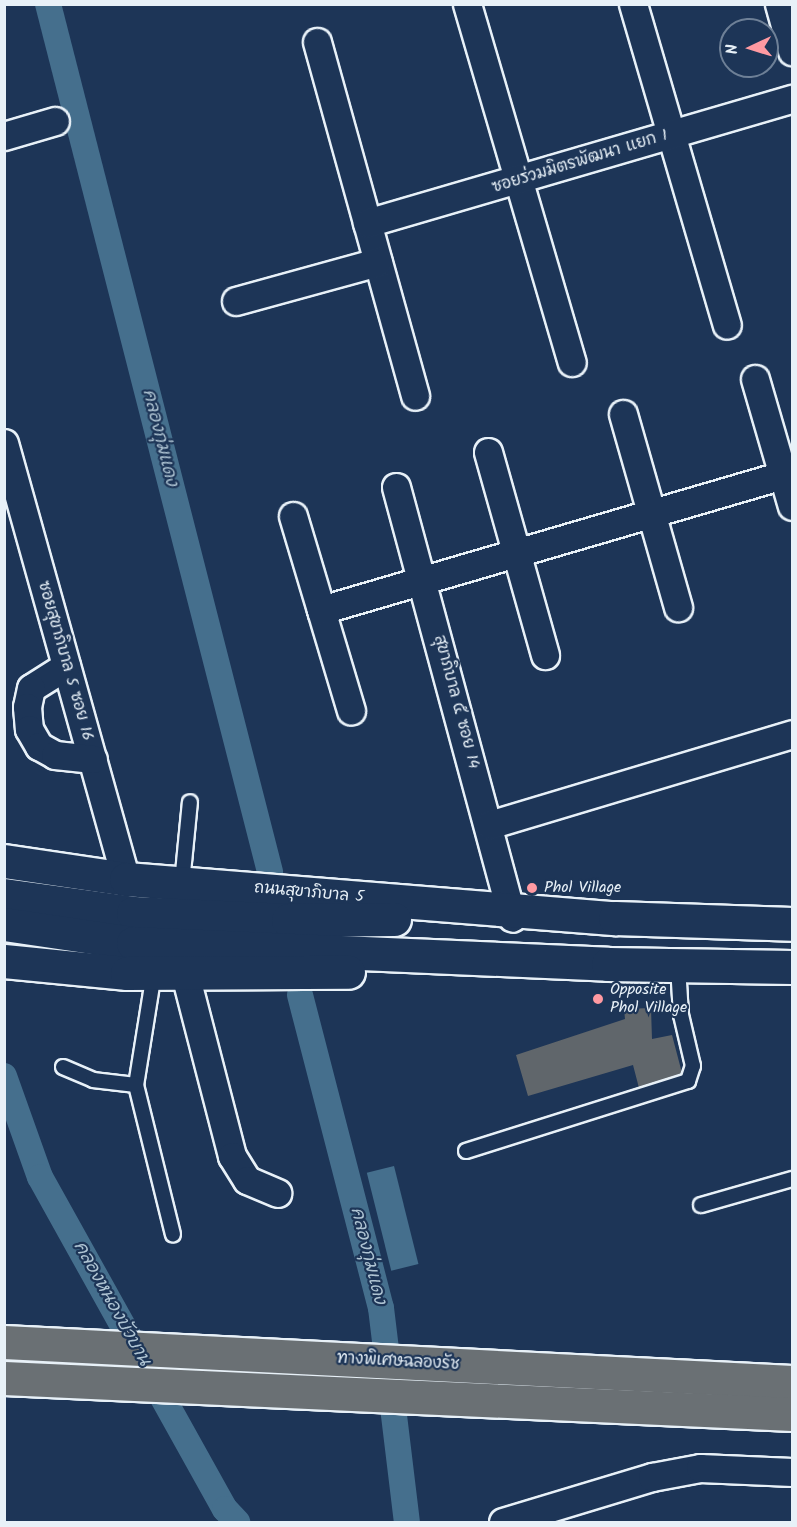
<!DOCTYPE html>
<html>
<head>
<meta charset="utf-8">
<style>
	body { margin:0 }
	#map { position:relative; width:797px; height:1527px; overflow:hidden; background:#1d3557; font-family:Kalam,"Playpen Sans Thai",sans-serif }
	div>[style] { position:absolute }
	.water>* { inset:0; background:#456f8d; transform-origin:0 0 }
	.canal>* { height:26px; margin:-13px; padding:0 13px; transform-origin:13px; border-radius:13px; background:#456f8d }
	.building>* { inset:0; background:#60666b }
	.roads { filter:drop-shadow(2px 0 #e8f1f8) drop-shadow(-2px 0 #e8f1f8) drop-shadow(0 2px #e8f1f8) drop-shadow(0 -2px #e8f1f8) }
	.service>* { height:14px; margin:-7px; padding:0 7px; transform-origin:7px; border-radius:7px; background:#1d3557 }
	.minor>* { height:27px; margin:-13.5px; padding:0 13.5px; transform-origin:13.5px; border-radius:13.5px; background:#1d3557 }
	.secondary>* { height:33px; margin:-16.5px; padding:0 16.5px; transform-origin:16.5px; border-radius:16.5px; background:#1d3557 }
	.motorway>* { height:33px; margin:-16.5px; padding:0 16.5px; transform-origin:16.5px; border-radius:16.5px; background:#6a7074 }
	.dots>* { width:16px; height:16px; translate:-50% -50%; box-sizing:border-box; border:3px solid #1d3557; border-radius:50% }
	span { translate:-50% -50%; white-space:nowrap; text-align:center; line-height:1.15; -webkit-text-stroke:4.5px #1d3557; paint-order:stroke }
	.street-label { font-size:16px; color:#e8f1f8 }
	.poi-label { font-size:16px; color:#e8f1f8 }
	.left { translate:0 -50%; text-align:left }
	.water-label { font-size:18px; color:#afc4d3; font-style:italic }
	.frame { position:absolute; inset:0; border:6px solid #e8f1f8; pointer-events:none }
	.north { position:absolute; left:719px; top:18px; width:60px; height:60px; box-sizing:border-box; background:#1d3557; border:2px solid #6e8097; border-radius:50%; rotate:266deg; font-size:16px; font-weight:700; line-height:24px; text-align:center; color:#e8f1f8 }
	.north::after { content:''; display:block; margin:auto; width:21px; height:27px; background:#ff9aa2; clip-path:polygon(50% 0,100% 100%,50% 72%,0 100%) }
</style>
</head>
<body>
<div id="map">
	<div class="water">
		<i style="left:394px;top:1166px;width:101px;height:28px;rotate:76deg"></i>
	</div>
	<div class="canal">
		<i style="left:48px;top:4px;width:896px;rotate:75.65deg"></i>
		<i style="left:300px;top:995px;width:323px;rotate:75.5deg"></i>
		<i style="left:381px;top:1308px;width:216px;rotate:83.1deg"></i>
		<i style="left:4px;top:1076px;width:107px;rotate:70.4deg"></i>
		<i style="left:40px;top:1177px;width:380px;rotate:60.9deg"></i>
		<i style="left:225px;top:1509px;width:18px;rotate:47deg"></i>
	</div>
	<div class="building">
		<i style="clip-path:polygon(651px 1008px,652px 1039px,672px 1035px,682px 1073px,639px 1088px,633px 1065px,528px 1096px,516px 1055px,625px 1019px,624px 1009px)"></i>
	</div>
	<div class="roads">
		<div class="service">
			<i style="left:182px;top:883px;width:81px;rotate:-84.4deg"></i>
			<i style="left:154px;top:973px;width:113px;rotate:99.1deg"></i>
			<i style="left:136px;top:1085px;width:154px;rotate:76.1deg"></i>
			<i style="left:63px;top:1067px;width:33px;rotate:23deg"></i>
			<i style="left:93px;top:1080px;width:43px;rotate:6.6deg"></i>
			<i style="left:466px;top:1151px;width:233px;rotate:-17.5deg"></i>
			<i style="left:688px;top:1081px;width:16px;rotate:-72deg"></i>
			<i style="left:693px;top:1066px;width:52px;rotate:-103.2deg"></i>
			<i style="left:681px;top:1015px;width:49px;rotate:-93.5deg"></i>
			<i style="left:701px;top:1205px;width:95px;rotate:-15.9deg"></i>
		</div>
		<div class="minor">
			<i style="left:467px;top:4px;width:373px;rotate:73.7deg"></i>
			<i style="left:633px;top:4px;width:334px;rotate:73.7deg"></i>
			<i style="left:779px;top:4px;width:49px;rotate:74.5deg"></i>
			<i style="left:317px;top:42px;width:367px;rotate:74.5deg"></i>
			<i style="left:4px;top:136px;width:53px;rotate:-16.4deg"></i>
			<i style="left:367px;top:223px;width:443px;rotate:-16.3deg"></i>
			<i style="left:236px;top:301px;width:147px;rotate:-15.4deg"></i>
			<i style="left:755px;top:379px;width:132px;rotate:73.8deg"></i>
			<i style="left:623px;top:414px;width:201px;rotate:74.1deg"></i>
			<i style="left:4px;top:443px;width:453px;rotate:74.4deg"></i>
			<i style="left:488px;top:452px;width:211px;rotate:74.3deg"></i>
			<i style="left:396px;top:487px;width:446px;rotate:74.9deg"></i>
			<i style="left:293px;top:516px;width:203px;rotate:73.4deg"></i>
			<i style="left:321px;top:610px;width:491px;rotate:-16.3deg"></i>
			<i style="left:66px;top:666px;width:41px;rotate:147.8deg"></i>
			<i style="left:31px;top:688px;width:19px;rotate:102deg"></i>
			<i style="left:27px;top:707px;width:22px;rotate:85deg"></i>
			<i style="left:29px;top:729px;width:20px;rotate:60deg"></i>
			<i style="left:39px;top:746px;width:18px;rotate:29deg"></i>
			<i style="left:55px;top:755px;width:38px;rotate:6deg"></i>
			<i style="left:489px;top:825px;width:316px;rotate:-16.7deg"></i>
			<i style="left:185px;top:974px;width:188px;rotate:75.5deg"></i>
			<i style="left:232px;top:1156px;width:28px;rotate:58deg"></i>
			<i style="left:247px;top:1180px;width:33px;rotate:23deg"></i>
			<i style="left:503px;top:1522px;width:156px;rotate:-16.8deg"></i>
			<i style="left:652px;top:1477px;width:49px;rotate:-10.6deg"></i>
			<i style="left:700px;top:1468px;width:92px;rotate:2.5deg"></i>
		</div>
		<div class="secondary">
			<i style="left:4px;top:861px;width:123px;rotate:8.4deg"></i>
			<i style="left:126px;top:879px;width:491px;rotate:4.6deg"></i>
			<i style="left:615px;top:918px;width:177px;rotate:1.9deg"></i>
			<i style="left:4px;top:895px;width:130px;rotate:7.9deg"></i>
			<i style="left:133px;top:913px;width:155px;rotate:2.6deg"></i>
			<i style="left:288px;top:920px;width:106px;rotate:-0.5deg"></i>
			<i style="left:4px;top:924px;width:130px;rotate:8.4deg"></i>
			<i style="left:133px;top:943px;width:475px;rotate:2.5deg"></i>
			<i style="left:608px;top:964px;width:184px;rotate:0.9deg"></i>
			<i style="left:4px;top:961px;width:124px;rotate:5.6deg"></i>
			<i style="left:127px;top:973px;width:221px;rotate:-0.3deg"></i>
		</div>
		<div class="motorway">
			<i style="left:4px;top:1342px;width:789px;rotate:2.91deg"></i>
			<i style="left:4px;top:1378px;width:789px;rotate:2.62deg"></i>
		</div>
	</div>
	<div class="dots">
		<i style="left:532px;top:888px;background:#ff9aa2"></i>
		<i style="left:598px;top:999px;background:#ff9aa2"></i>
	</div>
	<div class="street-label">
		<span style="left:580px;top:162px;rotate:-17deg">ซอยร่วมมิตรพัฒนา แยก 1</span>
		<span style="left:65px;top:661px;rotate:74deg">ซอยสุขาภิบาล 5 ซอย 16</span>
		<span style="left:456px;top:702px;rotate:75deg">สุขาภิบาล ๕ ซอย 14</span>
		<span style="left:309px;top:893px;rotate:5deg">ถนนสุขาภิบาล 5</span>
		<span style="left:398px;top:1362px;rotate:3deg">ทางพิเศษฉลองรัช</span>
	</div>
	<div class="poi-label">
		<span class="left" style="left:544px;top:888px">Phol Village</span>
		<span class="left" style="left:610px;top:999px">Opposite<br>Phol Village</span>
	</div>
	<div class="water-label">
		<span style="left:159px;top:438px;rotate:76deg">คลองกุ่มแดง</span>
		<span style="left:367px;top:1256px;rotate:76deg">คลองกุ่มแดง</span>
		<span style="left:111px;top:1304px;rotate:61deg">คลองหนองบัวบาน</span>
	</div>
	<div class="frame"></div>
	<div class="north">N</div>
</div>
</body>
</html>
